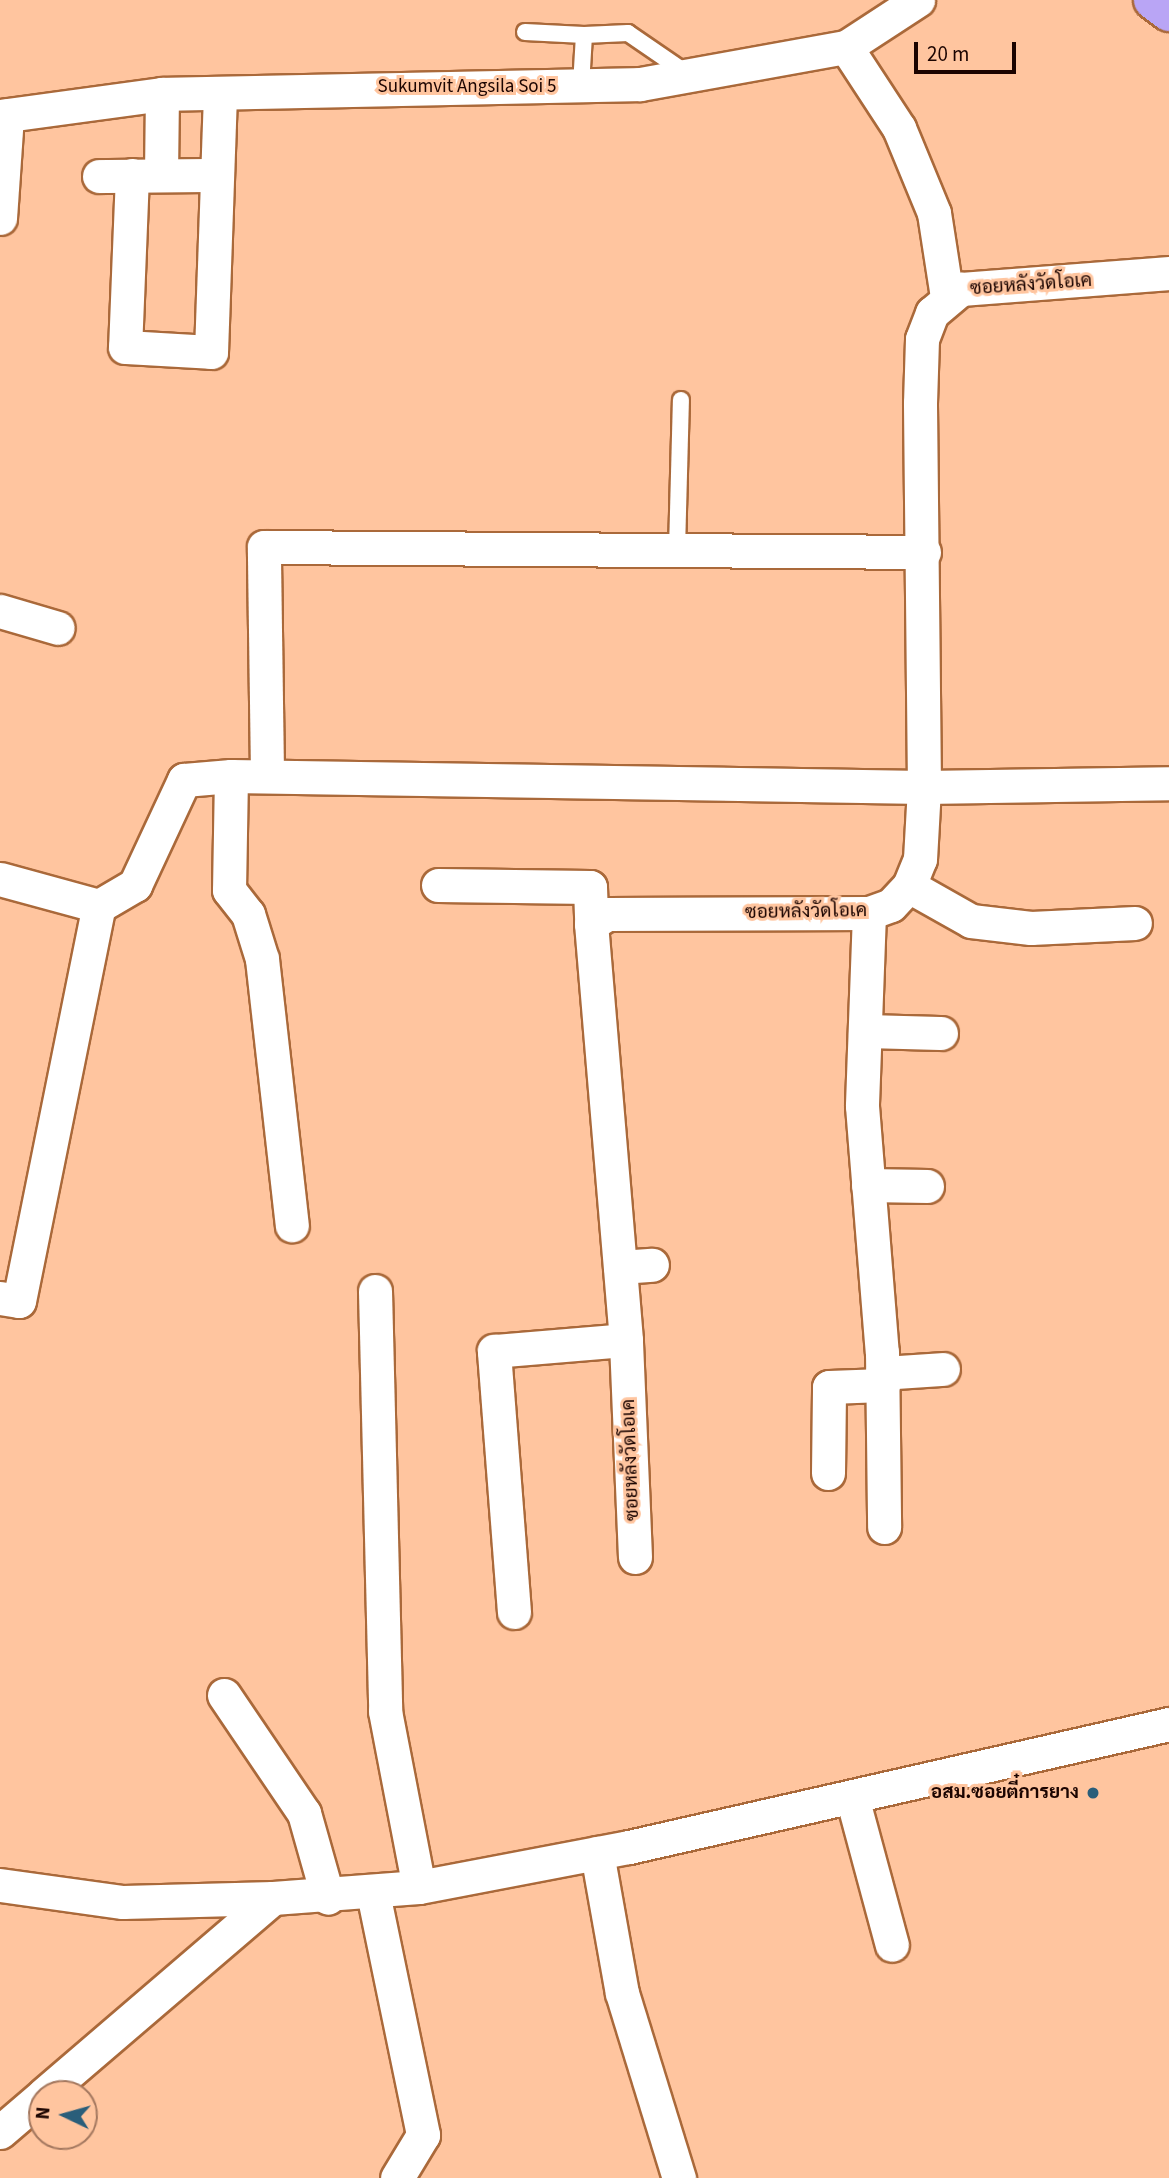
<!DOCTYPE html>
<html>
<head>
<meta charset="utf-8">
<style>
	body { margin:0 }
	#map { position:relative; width:1169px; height:2178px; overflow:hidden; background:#ffc59f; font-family:"Source Sans 3",Sarabun,sans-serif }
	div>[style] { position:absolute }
	.roads { filter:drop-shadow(2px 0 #aa693a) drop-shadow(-2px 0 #aa693a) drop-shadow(0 2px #aa693a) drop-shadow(0 -2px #aa693a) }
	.lane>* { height:16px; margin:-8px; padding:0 8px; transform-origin:8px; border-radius:8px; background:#fff }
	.street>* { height:33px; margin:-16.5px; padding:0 16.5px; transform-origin:16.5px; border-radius:16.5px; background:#fff }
	.highway>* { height:38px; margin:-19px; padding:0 19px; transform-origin:19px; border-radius:19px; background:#b9a5f5 }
	.dots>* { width:19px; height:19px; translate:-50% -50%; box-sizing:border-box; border:4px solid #ffc59f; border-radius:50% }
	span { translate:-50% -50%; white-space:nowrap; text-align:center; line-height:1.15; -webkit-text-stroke:6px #ffc59f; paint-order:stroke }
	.street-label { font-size:19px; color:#1b0400 }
	.poi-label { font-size:19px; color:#1b0400; font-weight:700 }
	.right { translate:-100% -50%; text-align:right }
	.north { position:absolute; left:28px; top:2080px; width:70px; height:70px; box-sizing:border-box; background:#ffc59f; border:2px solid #a4785f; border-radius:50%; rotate:275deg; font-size:19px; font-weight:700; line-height:28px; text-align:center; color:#1b0400 }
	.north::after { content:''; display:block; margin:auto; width:24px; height:32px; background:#2a5e7a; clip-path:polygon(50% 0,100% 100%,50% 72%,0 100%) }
	.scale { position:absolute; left:914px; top:42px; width:102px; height:32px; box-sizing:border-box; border:4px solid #1b0400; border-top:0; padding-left:9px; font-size:21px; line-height:24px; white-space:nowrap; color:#1b0400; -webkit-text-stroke:5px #ffc59f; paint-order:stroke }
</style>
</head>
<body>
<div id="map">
	<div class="roads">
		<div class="lane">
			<i style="left:525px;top:32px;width:59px;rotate:2.9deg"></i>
			<i style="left:584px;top:35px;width:51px;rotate:93.4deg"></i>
			<i style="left:584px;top:35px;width:44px;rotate:-2.6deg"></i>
			<i style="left:628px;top:33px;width:69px;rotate:34.4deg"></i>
			<i style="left:677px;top:550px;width:150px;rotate:-88.5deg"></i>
		</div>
		<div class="street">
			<i style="left:846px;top:47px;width:97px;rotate:56.8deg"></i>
			<i style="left:899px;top:128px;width:92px;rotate:67.6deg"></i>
			<i style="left:934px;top:213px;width:85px;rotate:81.2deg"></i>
			<i style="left:0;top:116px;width:163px;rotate:-7.7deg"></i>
			<i style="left:162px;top:94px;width:478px;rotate:-1.2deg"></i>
			<i style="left:640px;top:84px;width:209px;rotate:-10.2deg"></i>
			<i style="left:846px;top:47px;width:86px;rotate:-33.1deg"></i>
			<i style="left:132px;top:175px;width:172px;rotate:92.3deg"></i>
			<i style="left:125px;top:347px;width:86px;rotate:3.3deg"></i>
			<i style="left:211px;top:352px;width:259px;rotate:-88deg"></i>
			<i style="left:161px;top:175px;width:81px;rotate:-89.3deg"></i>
			<i style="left:99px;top:176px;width:117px;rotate:-0.5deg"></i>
			<i style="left:0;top:218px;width:103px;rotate:-86.1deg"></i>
			<i style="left:0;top:611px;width:60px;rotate:16.3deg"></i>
			<i style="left:267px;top:773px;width:226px;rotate:-90.8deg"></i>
			<i style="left:264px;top:547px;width:660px;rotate:0.43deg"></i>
			<i style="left:231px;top:776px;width:114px;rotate:91deg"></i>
			<i style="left:229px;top:890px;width:31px;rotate:52deg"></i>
			<i style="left:248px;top:914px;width:47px;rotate:72.7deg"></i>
			<i style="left:262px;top:959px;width:268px;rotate:83.6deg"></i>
			<i style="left:0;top:879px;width:103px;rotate:15.3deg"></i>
			<i style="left:99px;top:906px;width:42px;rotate:-30.3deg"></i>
			<i style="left:135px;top:885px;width:116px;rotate:-65deg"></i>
			<i style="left:184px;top:780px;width:47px;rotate:-4.9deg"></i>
			<i style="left:231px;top:776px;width:693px;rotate:0.91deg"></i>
			<i style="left:924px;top:787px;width:245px;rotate:-0.9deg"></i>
			<i style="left:438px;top:885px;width:152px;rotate:0.8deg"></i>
			<i style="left:590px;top:887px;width:37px;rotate:88deg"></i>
			<i style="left:909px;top:886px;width:71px;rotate:29.4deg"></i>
			<i style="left:971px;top:921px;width:60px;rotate:6.7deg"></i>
			<i style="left:1031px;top:928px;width:104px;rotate:-2.8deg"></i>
			<i style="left:869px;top:913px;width:193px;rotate:92.1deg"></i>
			<i style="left:862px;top:1106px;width:247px;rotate:85.4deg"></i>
			<i style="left:882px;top:1352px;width:175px;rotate:89.3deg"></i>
			<i style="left:865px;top:1031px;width:76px;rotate:1.5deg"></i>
			<i style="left:868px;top:1185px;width:59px;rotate:1deg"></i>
			<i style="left:620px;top:1267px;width:32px;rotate:-4deg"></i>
			<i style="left:375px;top:1291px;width:420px;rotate:88.6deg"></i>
			<i style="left:385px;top:1711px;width:179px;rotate:79.1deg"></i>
			<i style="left:0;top:1298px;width:19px;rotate:9deg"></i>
			<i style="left:19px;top:1301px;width:403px;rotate:-78.6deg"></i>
			<i style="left:882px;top:1373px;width:61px;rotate:-3.8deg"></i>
			<i style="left:828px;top:1473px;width:86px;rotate:-89.3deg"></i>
			<i style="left:829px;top:1387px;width:54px;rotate:-2.1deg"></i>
			<i style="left:635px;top:1557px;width:217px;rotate:-92.4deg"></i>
			<i style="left:626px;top:1340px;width:417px;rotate:-94.8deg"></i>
			<i style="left:591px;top:924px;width:19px;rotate:-32deg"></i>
			<i style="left:607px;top:914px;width:262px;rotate:-0.2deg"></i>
			<i style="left:869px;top:913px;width:23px;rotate:-20deg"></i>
			<i style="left:891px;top:905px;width:26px;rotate:-47deg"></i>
			<i style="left:909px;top:886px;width:29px;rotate:-68deg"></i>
			<i style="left:920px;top:859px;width:72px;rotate:-86.8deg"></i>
			<i style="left:924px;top:787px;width:384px;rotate:-90.6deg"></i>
			<i style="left:920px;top:403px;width:64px;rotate:-88.2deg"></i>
			<i style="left:922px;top:339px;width:28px;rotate:-69deg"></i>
			<i style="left:932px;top:313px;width:38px;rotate:-40deg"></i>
			<i style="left:961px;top:289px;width:209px;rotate:-4.4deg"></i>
			<i style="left:514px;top:1612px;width:262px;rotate:-94.4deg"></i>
			<i style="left:494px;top:1351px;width:132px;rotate:-4.8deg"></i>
			<i style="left:224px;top:1695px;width:143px;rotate:55.9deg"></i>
			<i style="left:304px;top:1813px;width:88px;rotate:74.2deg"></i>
			<i style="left:852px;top:1797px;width:153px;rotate:74.9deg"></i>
			<i style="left:597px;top:1853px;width:142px;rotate:79.9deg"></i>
			<i style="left:622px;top:1993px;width:194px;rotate:72.9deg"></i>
			<i style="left:0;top:1885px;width:124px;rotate:7.9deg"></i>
			<i style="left:123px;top:1902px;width:150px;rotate:-1.5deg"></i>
			<i style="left:373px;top:1893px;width:247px;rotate:78.3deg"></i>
			<i style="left:423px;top:2135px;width:50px;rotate:121.2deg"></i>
			<i style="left:44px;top:2094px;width:301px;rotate:-40.6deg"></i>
			<i style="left:273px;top:1898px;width:146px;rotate:-4.3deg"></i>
			<i style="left:419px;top:1887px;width:214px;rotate:-10.8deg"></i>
			<i style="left:629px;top:1847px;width:554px;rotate:-12.83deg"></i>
			<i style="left:0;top:2132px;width:55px;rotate:-40.6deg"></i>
		</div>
		<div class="highway">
			<i style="left:1153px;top:0;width:20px;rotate:37deg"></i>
		</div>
	</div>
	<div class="dots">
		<i style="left:1093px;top:1793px;background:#2a5e7a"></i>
	</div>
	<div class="street-label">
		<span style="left:467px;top:87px">Sukumvit Angsila Soi 5</span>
		<span style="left:1031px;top:285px;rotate:-4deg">ซอยหลังวัดโอเค</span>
		<span style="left:806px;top:912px;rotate:-1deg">ซอยหลังวัดโอเค</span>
		<span style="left:631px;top:1460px;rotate:-92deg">ซอยหลังวัดโอเค</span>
	</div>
	<div class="poi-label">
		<span class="right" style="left:1079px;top:1793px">อสม.ซอยตี๋การยาง</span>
	</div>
	<div class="north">N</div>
	<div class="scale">20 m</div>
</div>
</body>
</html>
